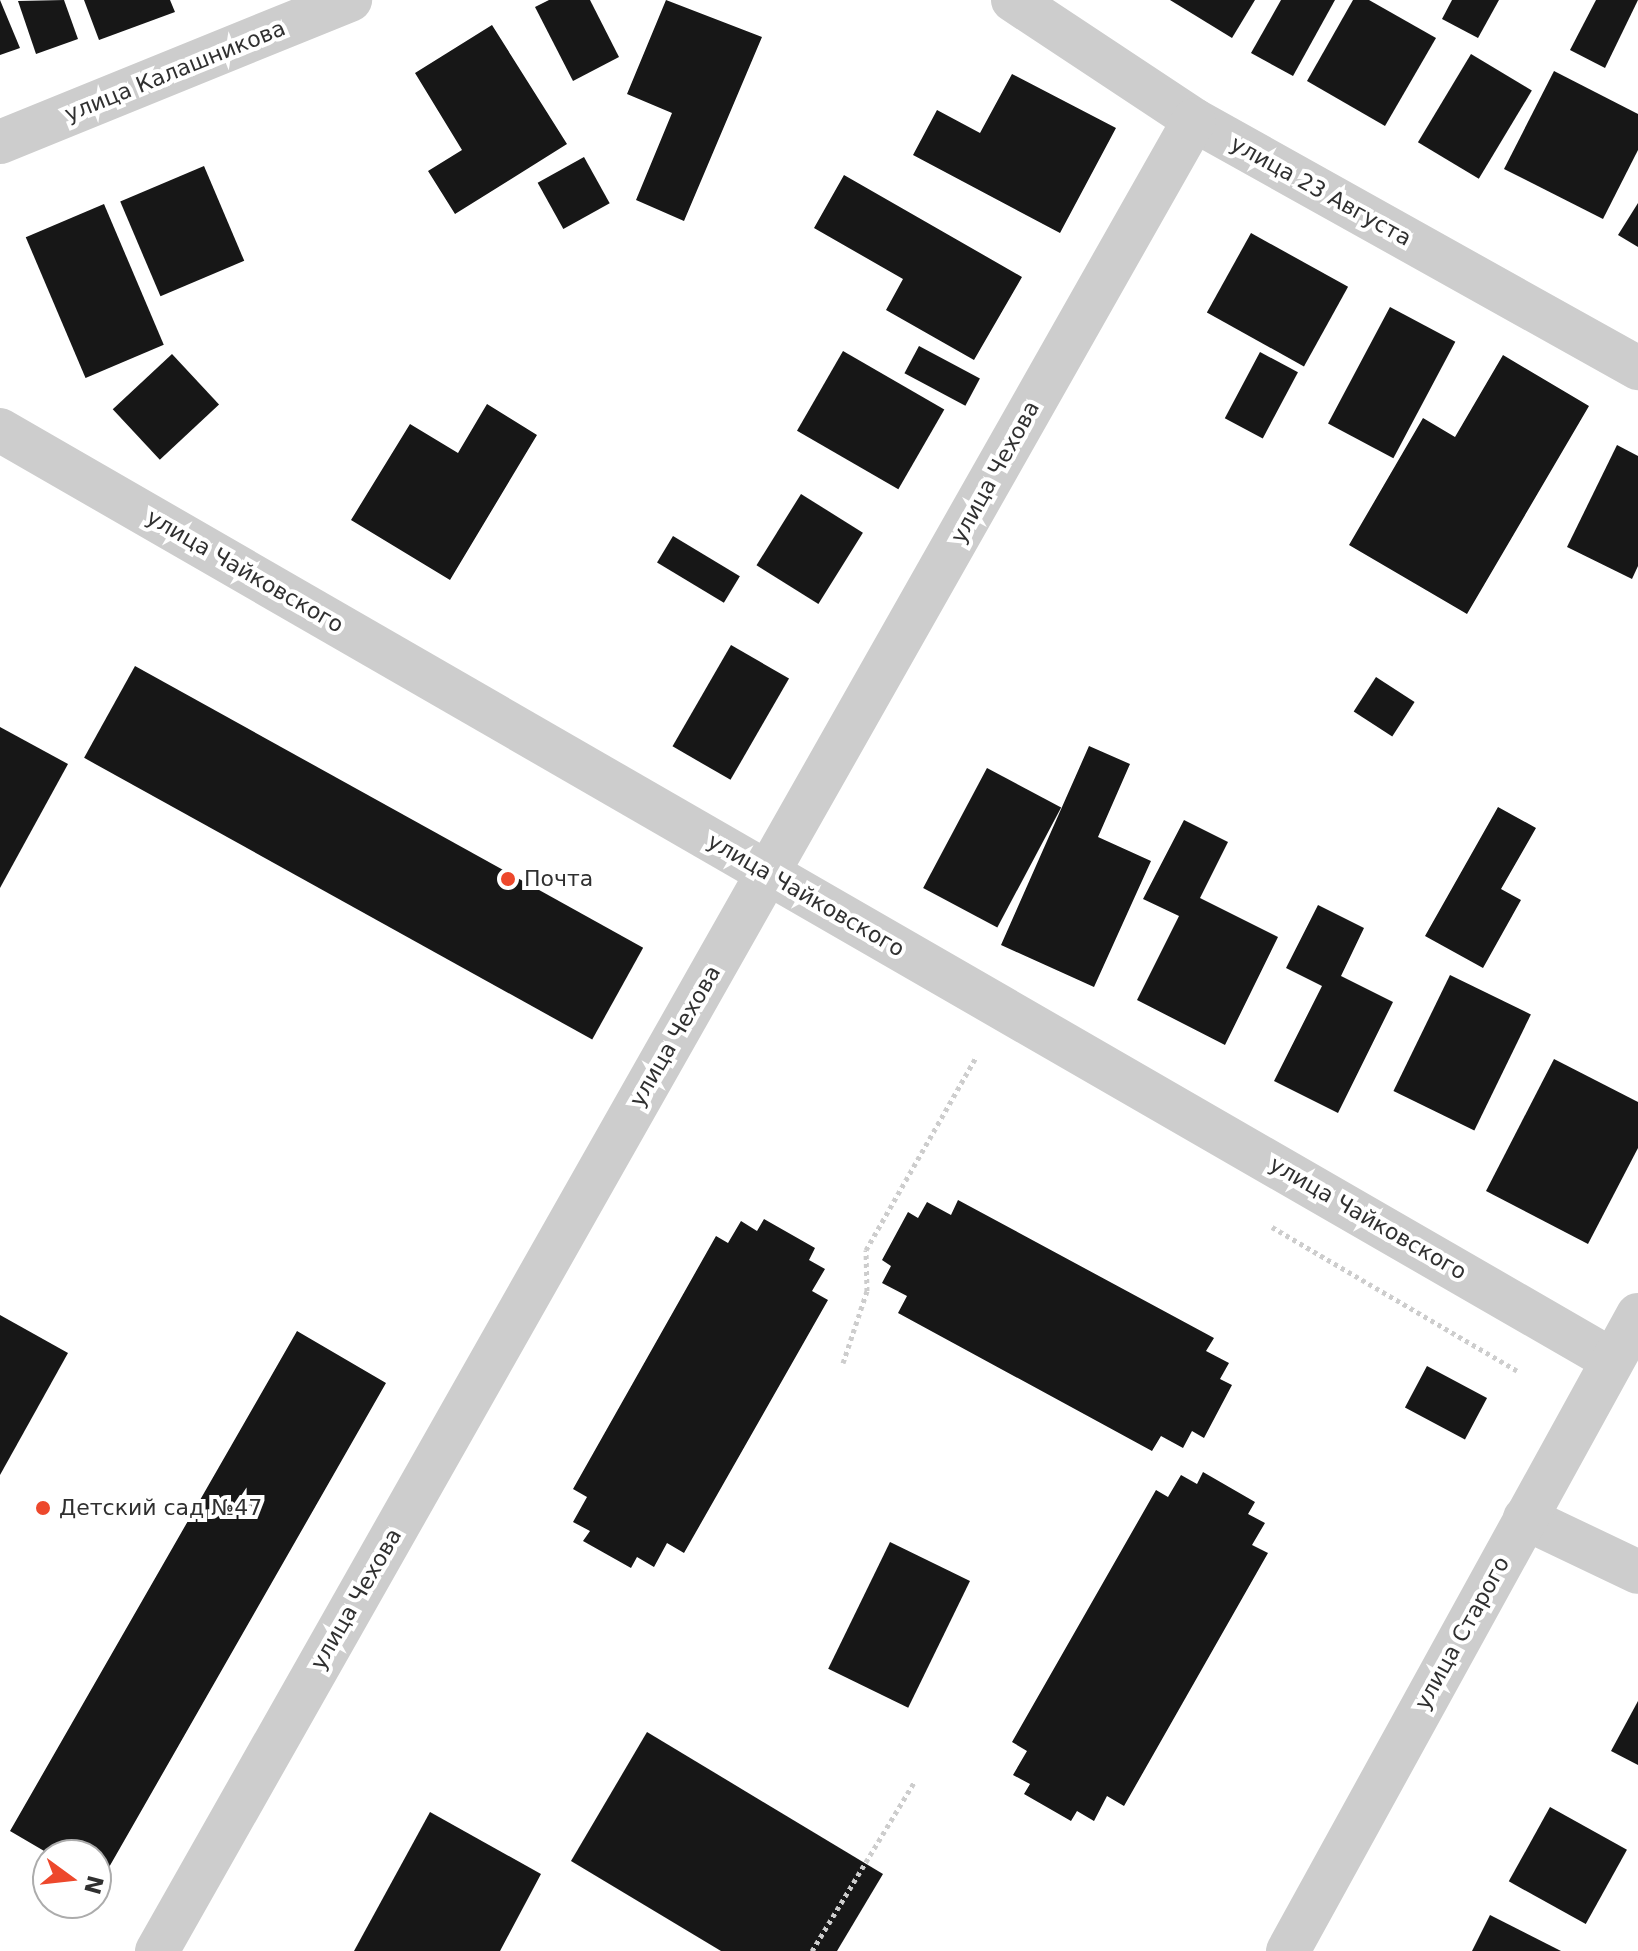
<!DOCTYPE html>
<html>
<head>
<meta charset="utf-8">
<style>
	body { margin:0 }
	#map { position:relative; width:1638px; height:1951px; overflow:hidden; background:#fff; font-family:"DejaVu Sans",sans-serif }
	div>[style] { position:absolute }
	.building>* { inset:0; background:#171717; transform-origin:0 0 }
	.path>* { height:5px; margin-top:-2.5px; transform-origin:0; background:repeating-linear-gradient(90deg,#cdcdcd 0 4px,transparent 0 8px) }
	.minor>* { height:44px; margin:-22px; padding:0 22px; transform-origin:22px; border-radius:22px; background:#cdcdcd }
	.tertiary>* { height:44px; margin:-22px; padding:0 22px; transform-origin:22px; border-radius:22px; background:#cdcdcd }
	.dots>* { width:22px; height:22px; translate:-50% -50%; box-sizing:border-box; border:4px solid #fff; border-radius:50% }
	span { translate:-50% -50%; white-space:nowrap; text-align:center; line-height:1.15; -webkit-text-stroke:8px #fff; paint-order:stroke }
	.street-label { font-size:22px; color:#303030 }
	.poi-label { font-size:22px; color:#303030 }
	.left { translate:0 -50%; text-align:left }
	.north { position:absolute; left:32px; top:1839px; width:80px; height:80px; box-sizing:border-box; background:#fff; border:2px solid #acacac; border-radius:50%; rotate:105deg; font-size:22px; font-weight:700; line-height:32px; text-align:center; color:#303030 }
	.north::after { content:''; display:block; margin:auto; width:28px; height:36px; background:#ed482c; clip-path:polygon(50% 0,100% 100%,50% 72%,0 100%) }
</style>
</head>
<body>
<div id="map">
	<div class="building">
		<i style="clip-path:polygon(0 0,20px 48px,0 55px)"></i>
		<i style="clip-path:polygon(64px 0,78px 39px,36px 54px,18px 1px)"></i>
		<i style="clip-path:polygon(84px 0,170px 0,175px 12px,99px 40px)"></i>
		<i style="clip-path:polygon(549px 0,590px 0,619px 57px,573px 81px,535px 7px)"></i>
		<i style="clip-path:polygon(666px 0,762px 37px,684px 221px,636px 200px,672px 113px,627px 94px)"></i>
		<i style="clip-path:polygon(1170px 0,1255px 0,1232px 38px)"></i>
		<i style="clip-path:polygon(1281px 0,1335px 0,1293px 76px,1251px 53px)"></i>
		<i style="clip-path:polygon(1353px 0,1369px 0,1436px 38px,1385px 126px,1307px 81px)"></i>
		<i style="clip-path:polygon(1452px 0,1499px 0,1478px 38px,1442px 19px)"></i>
		<i style="clip-path:polygon(1596px 0,1638px 0,1605px 68px,1570px 50px)"></i>
		<i style="clip-path:polygon(492px 25px,567px 144px,455px 214px,428px 171px,462px 150px,415px 73px)"></i>
		<i style="left:1471px;top:54px;width:71px;height:103px;rotate:31deg"></i>
		<i style="clip-path:polygon(1554px 71px,1638px 114px,1638px 150px,1603px 219px,1504px 169px)"></i>
		<i style="clip-path:polygon(1012px 74px,1116px 128px,1060px 233px,913px 155px,937px 110px,980px 133px)"></i>
		<i style="left:584px;top:157px;width:53px;height:53px;rotate:61deg"></i>
		<i style="left:204px;top:166px;width:103px;height:91px;rotate:67deg"></i>
		<i style="clip-path:polygon(844px 175px,1022px 277px,974px 360px,886px 310px,903px 279px,814px 228px)"></i>
		<i style="clip-path:polygon(1638px 203px,1638px 247px,1618px 235px)"></i>
		<i style="left:104px;top:204px;width:153px;height:85px;rotate:67deg"></i>
		<i style="left:1251px;top:233px;width:111px;height:91px;rotate:29deg"></i>
		<i style="left:1390px;top:307px;width:74px;height:132px;rotate:28deg"></i>
		<i style="left:919px;top:346px;width:69px;height:31px;rotate:28deg"></i>
		<i style="left:843px;top:351px;width:117px;height:92px;rotate:30deg"></i>
		<i style="left:1260px;top:352px;width:43px;height:75px;rotate:28deg"></i>
		<i style="left:172px;top:354px;width:69px;height:81px;rotate:47deg"></i>
		<i style="clip-path:polygon(1503px 355px,1589px 406px,1467px 614px,1349px 545px,1423px 418px,1455px 437px)"></i>
		<i style="clip-path:polygon(487px 404px,537px 435px,450px 580px,351px 520px,410px 424px,458px 453px)"></i>
		<i style="clip-path:polygon(1617px 445px,1638px 456px,1638px 566px,1632px 579px,1567px 547px)"></i>
		<i style="left:801px;top:494px;width:73px;height:84px;rotate:32deg"></i>
		<i style="left:673px;top:536px;width:78px;height:31px;rotate:31deg"></i>
		<i style="left:731px;top:645px;width:67px;height:117px;rotate:30deg"></i>
		<i style="left:135px;top:666px;width:581px;height:105px;rotate:29deg"></i>
		<i style="left:1376px;top:677px;width:46px;height:41px;rotate:33deg"></i>
		<i style="clip-path:polygon(0 727px,68px 764px,0 888px)"></i>
		<i style="clip-path:polygon(1089px 746px,1130px 764px,1098px 837px,1151px 861px,1094px 987px,1001px 945px)"></i>
		<i style="left:987px;top:768px;width:84px;height:136px;rotate:28deg"></i>
		<i style="clip-path:polygon(1498px 807px,1536px 828px,1501px 889px,1521px 900px,1483px 968px,1425px 936px)"></i>
		<i style="clip-path:polygon(1184px 820px,1228px 842px,1200px 898px,1278px 937px,1225px 1045px,1137px 1000px,1179px 916px,1143px 899px)"></i>
		<i style="clip-path:polygon(1318px 905px,1364px 928px,1341px 976px,1393px 1002px,1338px 1113px,1274px 1081px,1322px 986px,1286px 968px)"></i>
		<i style="left:1450px;top:975px;width:90px;height:129px;rotate:26deg"></i>
		<i style="clip-path:polygon(1554px 1059px,1638px 1102px,1638px 1148px,1588px 1244px,1486px 1191px)"></i>
		<i style="clip-path:polygon(958px 1200px,1214px 1338px,1206px 1351px,1229px 1363px,1220px 1379px,1232px 1385px,1204px 1438px,1192px 1431px,1183px 1448px,1161px 1436px,1152px 1451px,898px 1313px,907px 1296px,882px 1283px,891px 1266px,882px 1260px,908px 1212px,918px 1218px,927px 1202px,951px 1215px)"></i>
		<i style="clip-path:polygon(764px 1219px,815px 1248px,809px 1260px,825px 1269px,812px 1291px,828px 1300px,684px 1553px,667px 1543px,654px 1567px,637px 1557px,631px 1568px,583px 1541px,590px 1531px,573px 1522px,587px 1497px,573px 1489px,716px 1236px,728px 1243px,741px 1221px,757px 1231px)"></i>
		<i style="clip-path:polygon(0 1315px,68px 1353px,0 1475px)"></i>
		<i style="clip-path:polygon(297px 1331px,386px 1383px,100px 1883px,96px 1855px,51px 1855px,10px 1831px)"></i>
		<i style="left:1427px;top:1366px;width:68px;height:47px;rotate:28deg"></i>
		<i style="clip-path:polygon(1203px 1472px,1255px 1502px,1248px 1514px,1265px 1523px,1252px 1545px,1268px 1553px,1124px 1806px,1107px 1796px,1094px 1821px,1077px 1811px,1071px 1821px,1024px 1794px,1030px 1784px,1013px 1775px,1027px 1751px,1012px 1742px,1156px 1490px,1168px 1497px,1181px 1475px,1197px 1484px)"></i>
		<i style="left:890px;top:1542px;width:89px;height:141px;rotate:26deg"></i>
		<i style="clip-path:polygon(1638px 1701px,1638px 1765px,1611px 1751px)"></i>
		<i style="clip-path:polygon(647px 1732px,883px 1874px,837px 1951px,721px 1951px,571px 1861px)"></i>
		<i style="left:1550px;top:1807px;width:88px;height:85px;rotate:29deg"></i>
		<i style="clip-path:polygon(430px 1812px,541px 1874px,500px 1951px,354px 1951px)"></i>
		<i style="clip-path:polygon(1490px 1915px,1561px 1951px,1472px 1951px)"></i>
	</div>
	<div class="path">
		<i style="left:1272px;top:1227px;width:284px;rotate:30.4deg"></i>
		<i style="left:843px;top:1363px;width:76px;rotate:-71.6deg"></i>
		<i style="left:867px;top:1291px;width:41px;rotate:-91.4deg"></i>
		<i style="left:866px;top:1250px;width:222px;rotate:-60.3deg"></i>
		<i style="left:812px;top:1951px;width:199px;rotate:-58.8deg"></i>
	</div>
	<div class="minor">
		<i style="left:1013px;top:0;width:217px;rotate:33.5deg"></i>
		<i style="left:1194px;top:120px;width:509px;rotate:29.19deg"></i>
		<i style="left:0;top:142px;width:378px;rotate:-22.1deg"></i>
		<i style="left:0;top:430px;width:1861px;rotate:29.98deg"></i>
		<i style="left:1525px;top:1518px;width:125px;rotate:25.5deg"></i>
		<i style="left:157px;top:1951px;width:2104px;rotate:-60.47deg"></i>
	</div>
	<div class="tertiary">
		<i style="left:1288px;top:1951px;width:726px;rotate:-61.18deg"></i>
	</div>
	<div class="dots">
		<i style="left:508px;top:879px;background:#ed482c"></i>
		<i style="left:43px;top:1508px;background:#ed482c"></i>
	</div>
	<div class="street-label">
		<span style="left:175px;top:71px;rotate:-22deg">улица Калашникова</span>
		<span style="left:1321px;top:191px;rotate:29deg">улица 23 Августа</span>
		<span style="left:995px;top:472px;rotate:-61deg">улица Чехова</span>
		<span style="left:245px;top:571px;rotate:30deg">улица Чайковского</span>
		<span style="left:806px;top:895px;rotate:30deg">улица Чайковского</span>
		<span style="left:675px;top:1036px;rotate:-60deg">улица Чехова</span>
		<span style="left:1368px;top:1218px;rotate:30deg">улица Чайковского</span>
		<span style="left:356px;top:1599px;rotate:-60deg">улица Чехова</span>
		<span style="left:1462px;top:1633px;rotate:-61deg">улица Старого</span>
	</div>
	<div class="poi-label">
		<span class="left" style="left:524px;top:879px">Почта</span>
		<span class="left" style="left:59px;top:1508px">Детский сад №47</span>
	</div>
	<div class="north">N</div>
</div>
</body>
</html>
